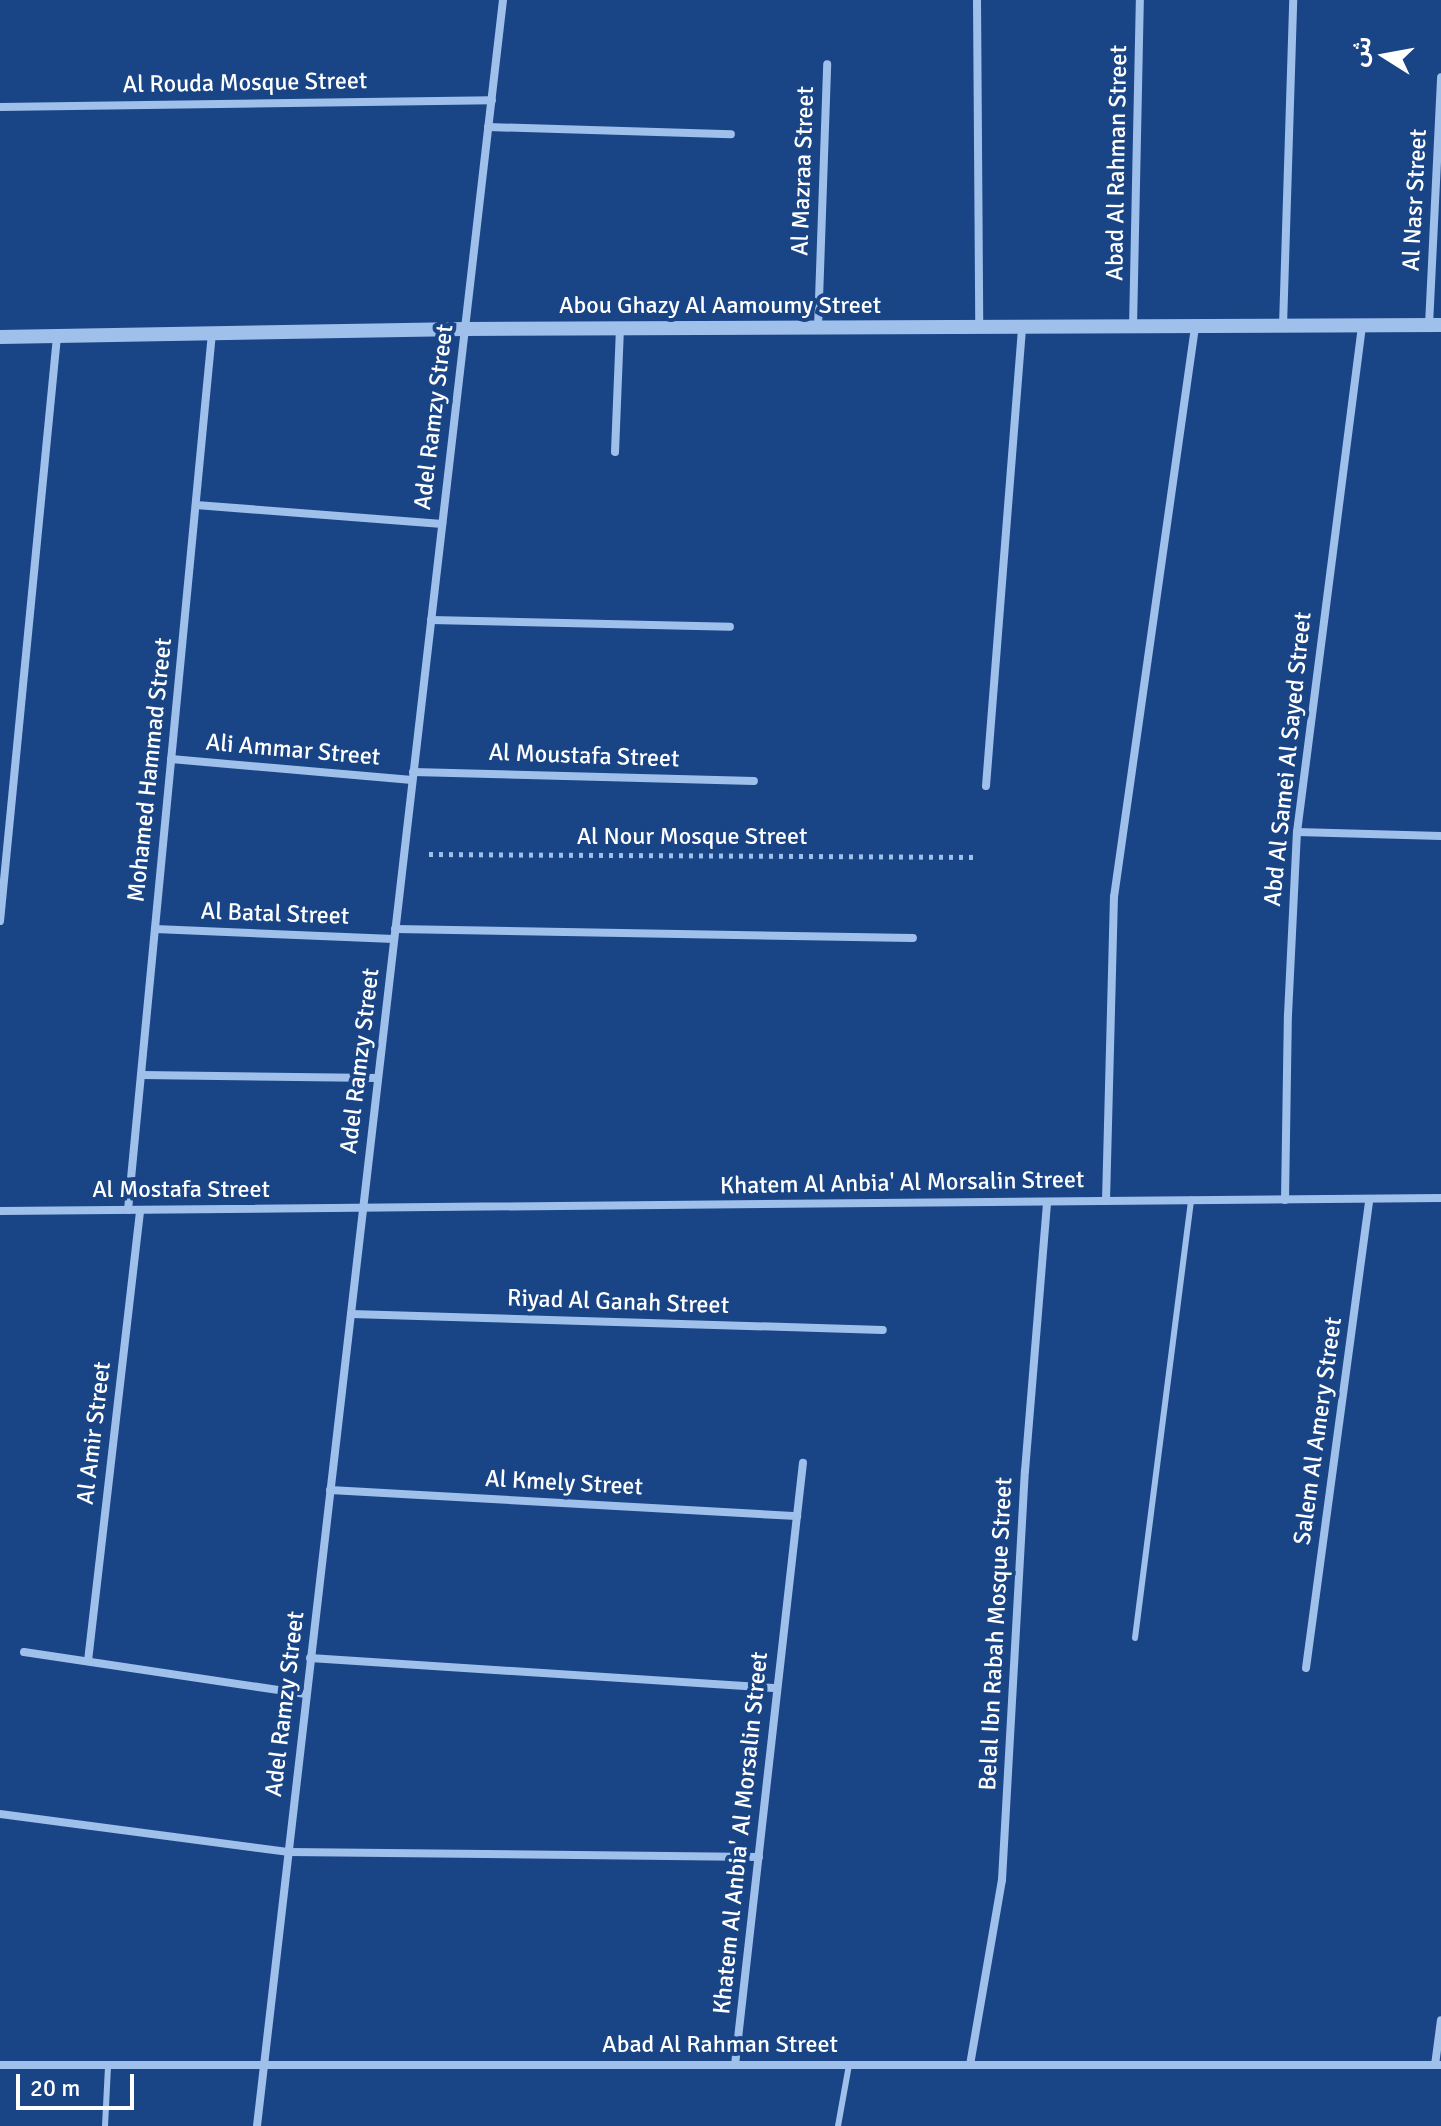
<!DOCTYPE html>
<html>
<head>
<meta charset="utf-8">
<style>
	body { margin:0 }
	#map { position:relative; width:1441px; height:2126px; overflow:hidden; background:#194586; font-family:Signika,"Noto Sans Arabic",sans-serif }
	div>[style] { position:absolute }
	.path>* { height:5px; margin-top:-2.5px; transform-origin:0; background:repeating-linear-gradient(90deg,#a0c0ec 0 4px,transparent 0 10px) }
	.service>* { height:6px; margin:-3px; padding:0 3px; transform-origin:3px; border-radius:3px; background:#a0c0ec }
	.minor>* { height:8px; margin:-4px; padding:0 4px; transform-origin:4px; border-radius:4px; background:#a0c0ec }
	.tertiary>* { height:14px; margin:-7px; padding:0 7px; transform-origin:7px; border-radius:7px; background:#a0c0ec }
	span { translate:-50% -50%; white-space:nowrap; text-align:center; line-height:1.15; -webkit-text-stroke:8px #194586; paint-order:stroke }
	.street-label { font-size:24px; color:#fff }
	.north { position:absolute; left:1345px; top:16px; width:80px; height:80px; -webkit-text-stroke:6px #194586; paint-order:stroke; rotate:281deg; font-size:22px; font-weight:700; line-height:32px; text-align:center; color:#fff }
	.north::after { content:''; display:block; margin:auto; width:28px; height:36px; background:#fff; clip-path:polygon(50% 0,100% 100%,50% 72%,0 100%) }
	.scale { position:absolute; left:16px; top:2074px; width:118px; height:36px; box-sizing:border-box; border:4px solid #fff; border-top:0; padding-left:10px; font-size:24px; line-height:28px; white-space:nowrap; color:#fff; -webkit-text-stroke:6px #194586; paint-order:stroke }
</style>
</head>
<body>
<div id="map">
	<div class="path">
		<i style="left:429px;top:854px;width:550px;rotate:0.31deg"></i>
	</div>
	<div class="service">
		<i style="left:1135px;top:1638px;width:442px;rotate:-82.7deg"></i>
		<i style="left:105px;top:2126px;width:60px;rotate:-87.1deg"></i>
		<i style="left:838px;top:2126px;width:62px;rotate:-79.8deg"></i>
	</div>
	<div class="minor">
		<i style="left:977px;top:0;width:327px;rotate:89.6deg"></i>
		<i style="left:0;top:107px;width:492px;rotate:-0.8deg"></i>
		<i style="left:488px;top:127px;width:243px;rotate:1.7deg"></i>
		<i style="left:1429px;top:325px;width:248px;rotate:-87.2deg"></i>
		<i style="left:1283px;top:326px;width:326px;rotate:-88.2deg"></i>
		<i style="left:1133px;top:327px;width:327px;rotate:-88.8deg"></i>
		<i style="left:818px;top:328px;width:264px;rotate:-88deg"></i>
		<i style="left:615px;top:452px;width:123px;rotate:-87.7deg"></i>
		<i style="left:196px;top:505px;width:247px;rotate:4.4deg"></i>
		<i style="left:431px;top:620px;width:299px;rotate:1.3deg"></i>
		<i style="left:171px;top:759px;width:242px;rotate:5deg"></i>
		<i style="left:413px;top:772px;width:341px;rotate:1.5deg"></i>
		<i style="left:986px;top:786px;width:460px;rotate:-85.5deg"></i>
		<i style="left:1297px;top:832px;width:144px;rotate:1.6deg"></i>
		<i style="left:0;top:921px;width:588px;rotate:-84.43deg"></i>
		<i style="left:155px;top:929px;width:239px;rotate:2.4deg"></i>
		<i style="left:395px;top:929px;width:518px;rotate:1deg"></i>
		<i style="left:141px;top:1075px;width:237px;rotate:0.7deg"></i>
		<i style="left:1285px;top:1200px;width:185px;rotate:-89.1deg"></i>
		<i style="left:1288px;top:1015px;width:183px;rotate:-87.2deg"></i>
		<i style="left:1297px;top:832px;width:510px;rotate:-82.68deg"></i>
		<i style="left:1106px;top:1201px;width:304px;rotate:-88.5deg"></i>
		<i style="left:1114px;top:897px;width:576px;rotate:-81.91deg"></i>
		<i style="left:128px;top:1210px;width:881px;rotate:-84.53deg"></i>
		<i style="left:0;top:1211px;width:1441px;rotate:-0.52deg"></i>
		<i style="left:351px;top:1314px;width:532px;rotate:1.72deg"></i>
		<i style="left:330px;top:1490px;width:468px;rotate:3.2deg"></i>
		<i style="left:24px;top:1652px;width:285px;rotate:8.5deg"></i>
		<i style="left:310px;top:1658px;width:468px;rotate:3.7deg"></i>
		<i style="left:88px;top:1661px;width:454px;rotate:-83.4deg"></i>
		<i style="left:1306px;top:1668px;width:473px;rotate:-82.3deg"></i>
		<i style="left:0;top:1814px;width:290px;rotate:7.5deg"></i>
		<i style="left:288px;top:1852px;width:471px;rotate:0.6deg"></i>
		<i style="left:0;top:2065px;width:1441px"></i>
		<i style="left:735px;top:2065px;width:606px;rotate:-83.56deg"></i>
		<i style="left:970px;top:2065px;width:188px;rotate:-80.2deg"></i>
		<i style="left:1002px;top:1880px;width:410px;rotate:-86.8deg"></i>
		<i style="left:1025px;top:1471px;width:270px;rotate:-85.3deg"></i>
		<i style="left:1435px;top:2065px;width:45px;rotate:-82.4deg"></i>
		<i style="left:257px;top:2126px;width:2140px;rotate:-83.4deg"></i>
	</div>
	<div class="tertiary">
		<i style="left:0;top:337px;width:464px;rotate:-1deg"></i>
		<i style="left:464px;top:329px;width:977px;rotate:-0.23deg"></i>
	</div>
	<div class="street-label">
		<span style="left:245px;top:83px;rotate:-1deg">Al Rouda Mosque Street</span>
		<span style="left:1117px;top:163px;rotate:-89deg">Abad Al Rahman Street</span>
		<span style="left:803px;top:171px;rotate:-88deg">Al Mazraa Street</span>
		<span style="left:1415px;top:200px;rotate:-87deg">Al Nasr Street</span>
		<span style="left:720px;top:306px">Abou Ghazy Al Aamoumy Street</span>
		<span style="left:434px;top:417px;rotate:-83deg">Adel Ramzy Street</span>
		<span style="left:293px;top:750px;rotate:5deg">Ali Ammar Street</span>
		<span style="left:584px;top:756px;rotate:2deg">Al Moustafa Street</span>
		<span style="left:1288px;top:759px;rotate:-84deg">Abd Al Samei Al Sayed Street</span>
		<span style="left:150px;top:770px;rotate:-84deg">Mohamed Hammad Street</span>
		<span style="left:692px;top:837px">Al Nour Mosque Street</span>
		<span style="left:275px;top:914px;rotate:2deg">Al Batal Street</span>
		<span style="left:360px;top:1061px;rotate:-83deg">Adel Ramzy Street</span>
		<span style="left:902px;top:1183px;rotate:-1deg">Khatem Al Anbia' Al Morsalin Street</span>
		<span style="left:181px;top:1190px">Al Mostafa Street</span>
		<span style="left:618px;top:1302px;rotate:2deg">Riyad Al Ganah Street</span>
		<span style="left:1318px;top:1431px;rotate:-82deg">Salem Al Amery Street</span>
		<span style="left:94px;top:1433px;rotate:-83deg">Al Amir Street</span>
		<span style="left:564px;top:1483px;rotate:3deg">Al Kmely Street</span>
		<span style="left:996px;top:1634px;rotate:-87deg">Belal Ibn Rabah Mosque Street</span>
		<span style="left:285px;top:1704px;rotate:-83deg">Adel Ramzy Street</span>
		<span style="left:741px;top:1833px;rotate:-84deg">Khatem Al Anbia' Al Morsalin Street</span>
		<span style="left:720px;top:2045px">Abad Al Rahman Street</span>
	</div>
	<div class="north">ش</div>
	<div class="scale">20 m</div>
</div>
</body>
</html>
